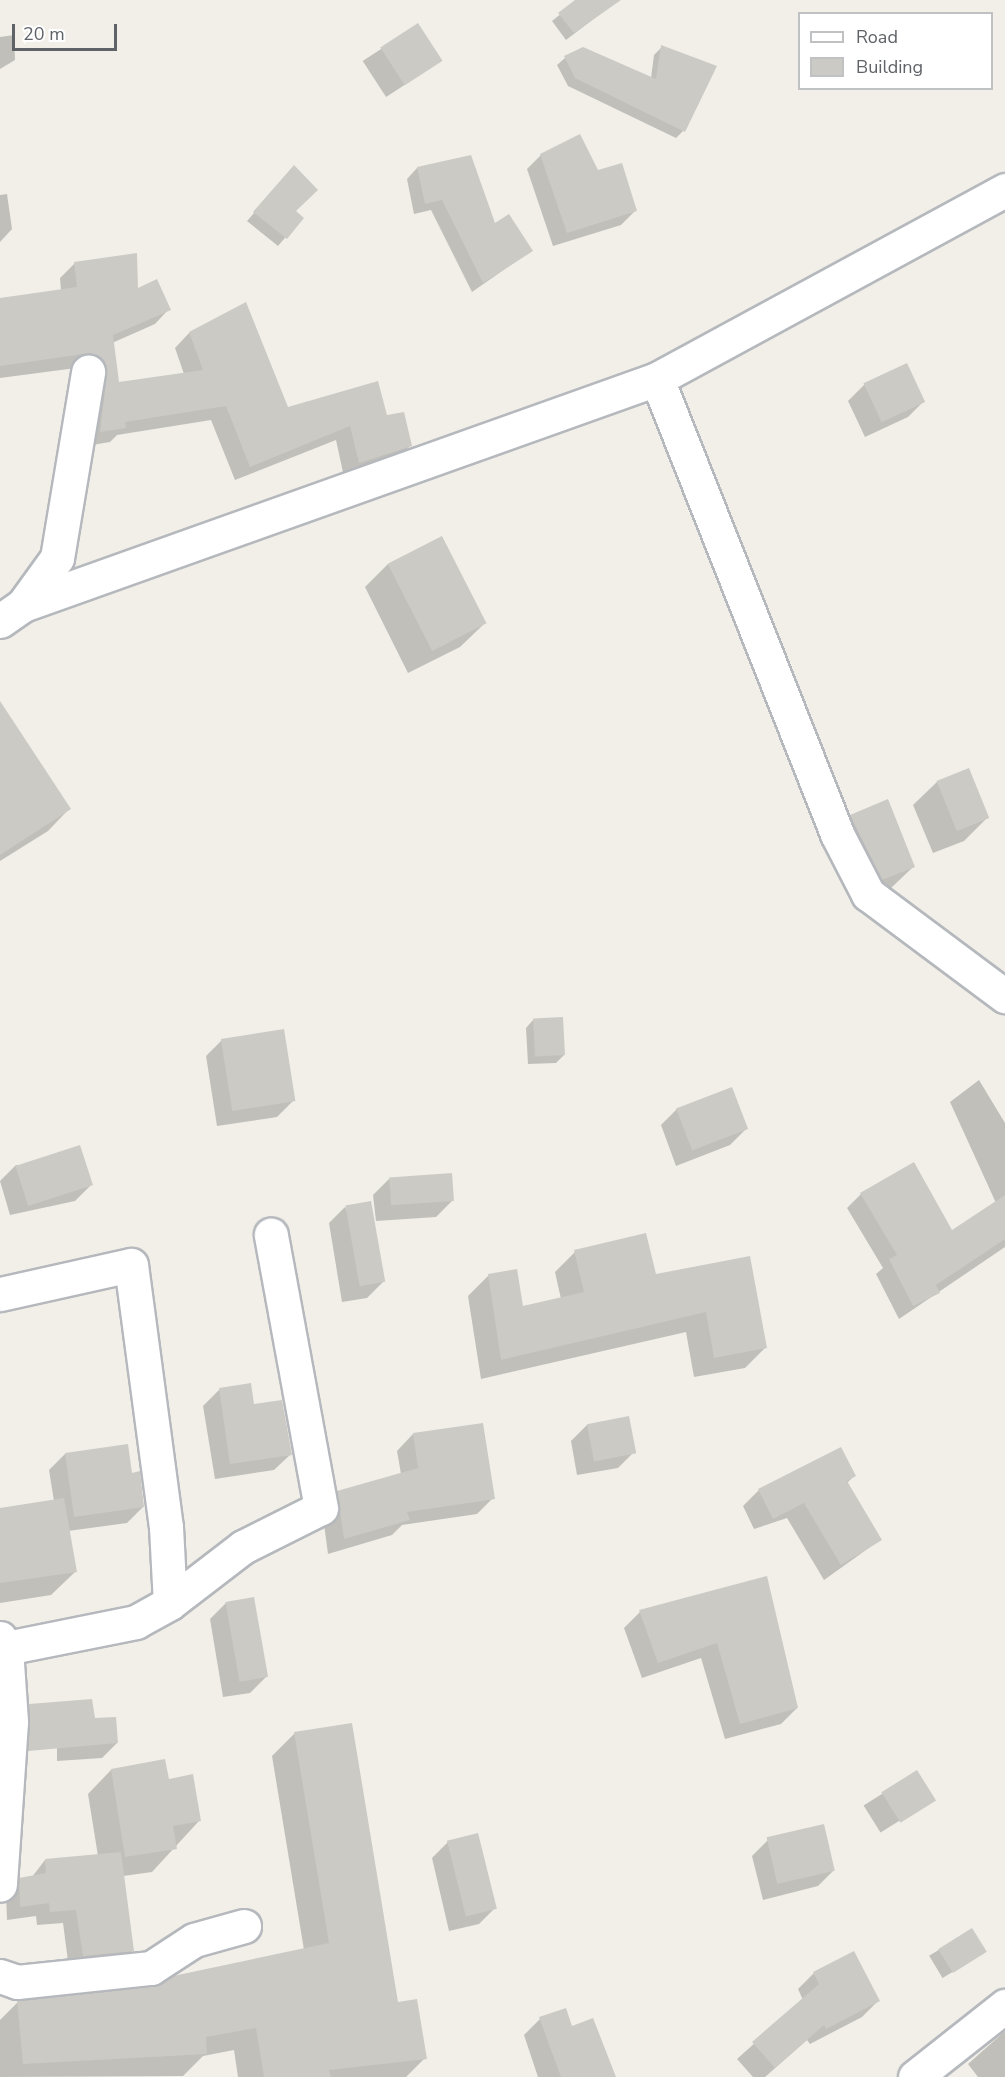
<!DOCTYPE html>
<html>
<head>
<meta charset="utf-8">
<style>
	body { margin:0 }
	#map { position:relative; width:1005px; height:2077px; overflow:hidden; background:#f1efe8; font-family:"Nunito Sans",sans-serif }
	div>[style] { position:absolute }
	.shadow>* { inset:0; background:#0003; transform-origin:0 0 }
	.building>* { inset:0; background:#cccac5; transform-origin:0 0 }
	.roads { filter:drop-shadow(2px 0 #b5b8bc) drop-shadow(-2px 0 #b5b8bc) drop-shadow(0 2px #b5b8bc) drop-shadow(0 -2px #b5b8bc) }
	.street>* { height:33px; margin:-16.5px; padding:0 16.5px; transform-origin:16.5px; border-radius:16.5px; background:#fff }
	span { translate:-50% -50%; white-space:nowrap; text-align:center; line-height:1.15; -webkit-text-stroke:6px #fff; paint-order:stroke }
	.legend { position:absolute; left:798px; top:12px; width:195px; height:78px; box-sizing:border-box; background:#fff; border:2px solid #bfc1c3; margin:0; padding:8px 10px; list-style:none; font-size:18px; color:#5f6368 }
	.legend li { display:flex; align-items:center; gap:12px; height:30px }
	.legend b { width:30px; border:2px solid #bfc1c3 }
	.scale { position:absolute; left:12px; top:24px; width:105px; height:27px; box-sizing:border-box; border:3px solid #5f6368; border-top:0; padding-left:8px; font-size:18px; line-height:21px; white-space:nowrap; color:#5f6368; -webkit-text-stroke:4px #fff; paint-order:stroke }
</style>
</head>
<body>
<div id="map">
	<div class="shadow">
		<i style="clip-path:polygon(578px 0,596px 0,604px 11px,566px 40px,552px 21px)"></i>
		<i style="left:418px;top:25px;width:43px;height:66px;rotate:57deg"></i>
		<i style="clip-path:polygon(14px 35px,15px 60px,0 69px,0 37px)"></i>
		<i style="clip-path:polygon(662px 47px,683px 131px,676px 138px,568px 86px,557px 65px,565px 58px,651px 78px,654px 55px)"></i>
		<i style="clip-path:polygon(541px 155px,597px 172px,635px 211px,621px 225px,553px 246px,527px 169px)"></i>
		<i style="clip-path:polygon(417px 168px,495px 225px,531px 251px,472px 292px,431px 210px,414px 214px,407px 179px)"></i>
		<i style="clip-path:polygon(287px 175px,293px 212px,302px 218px,278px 246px,247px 221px)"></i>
		<i style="clip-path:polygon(7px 194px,12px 229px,0 242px,0 195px)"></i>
		<i style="clip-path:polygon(75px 263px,169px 309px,155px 324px,112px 343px,118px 384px,184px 374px,175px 348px,189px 333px,287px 408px,386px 417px,410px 446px,396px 461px,344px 477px,336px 440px,235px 480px,211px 420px,117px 435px,110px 442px,86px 446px,76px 368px,0 378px,0 299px,61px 291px,60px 278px)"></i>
		<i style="clip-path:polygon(864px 385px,924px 401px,908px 417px,865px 437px,848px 401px)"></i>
		<i style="clip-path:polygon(388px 564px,484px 624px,460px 647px,408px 673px,365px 587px)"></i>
		<i style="clip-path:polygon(0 703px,69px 809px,48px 831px,0 861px)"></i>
		<i style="clip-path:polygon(937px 782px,987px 818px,964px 841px,933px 853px,913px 805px)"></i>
		<i style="clip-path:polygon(887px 801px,913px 867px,889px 890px,827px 839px,850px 816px)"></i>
		<i style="clip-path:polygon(533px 1020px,564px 1055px,556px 1063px,528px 1064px,526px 1028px)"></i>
		<i style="clip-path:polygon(222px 1040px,293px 1101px,277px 1117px,217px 1126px,206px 1056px)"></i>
		<i style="clip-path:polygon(979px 1080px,1005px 1123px,1005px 1247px,899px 1319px,876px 1274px,883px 1268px,847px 1208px,861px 1194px,952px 1232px,996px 1203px,950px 1102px)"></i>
		<i style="clip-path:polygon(677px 1109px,746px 1129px,730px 1145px,676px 1166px,661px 1125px)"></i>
		<i style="clip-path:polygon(16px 1165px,91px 1185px,75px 1201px,10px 1215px,0 1181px)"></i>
		<i style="clip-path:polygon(389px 1179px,452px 1201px,436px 1217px,376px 1221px,373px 1195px)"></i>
		<i style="clip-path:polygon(345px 1207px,383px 1282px,367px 1298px,342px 1302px,329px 1223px)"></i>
		<i style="clip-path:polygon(575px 1252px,654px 1276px,765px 1348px,745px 1368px,694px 1377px,686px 1332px,481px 1379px,468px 1296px,489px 1275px,522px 1308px,561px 1299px,555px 1272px)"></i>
		<i style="clip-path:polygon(219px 1390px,252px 1406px,291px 1454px,274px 1470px,215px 1479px,203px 1406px)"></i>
		<i style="clip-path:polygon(587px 1425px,634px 1452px,618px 1468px,577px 1475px,571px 1441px)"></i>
		<i style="clip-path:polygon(413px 1434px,493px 1498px,477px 1514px,402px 1525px,392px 1535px,328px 1554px,322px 1509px,338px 1492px,401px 1474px,397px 1451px)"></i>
		<i style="clip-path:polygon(65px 1454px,131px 1474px,143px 1507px,127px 1523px,68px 1531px,75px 1572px,51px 1595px,0 1603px,0 1510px,54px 1501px,49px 1470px)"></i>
		<i style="clip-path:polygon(854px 1476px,846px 1484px,880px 1540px,824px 1580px,787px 1518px,754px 1529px,743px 1506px,759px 1490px)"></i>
		<i style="clip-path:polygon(766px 1578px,797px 1708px,781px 1724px,725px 1739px,701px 1658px,642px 1678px,624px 1628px,640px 1612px)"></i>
		<i style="clip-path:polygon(226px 1603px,266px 1677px,250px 1693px,223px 1697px,210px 1619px)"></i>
		<i style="clip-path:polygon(295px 1733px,397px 2004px,425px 2058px,406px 2077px,238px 2077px,234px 2050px,203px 2056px,183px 2076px,0 2077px,0 2020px,18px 2002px,153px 1988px,304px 1950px,272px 1756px)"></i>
		<i style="clip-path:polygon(57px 1736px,117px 1743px,102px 1758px,57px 1761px)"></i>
		<i style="clip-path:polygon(111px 1770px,168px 1780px,199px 1821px,152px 1872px,123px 1876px,133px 1950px,119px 1964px,69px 1969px,63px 1923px,37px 1925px,36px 1916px,7px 1920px,6px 1893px,20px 1879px,32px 1877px,45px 1860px,98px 1856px,88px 1794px)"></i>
		<i style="left:917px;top:1772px;width:32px;height:63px;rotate:58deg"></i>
		<i style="clip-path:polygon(768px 1840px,834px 1870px,818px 1886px,763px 1900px,752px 1856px)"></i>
		<i style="clip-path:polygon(448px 1842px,495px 1908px,479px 1924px,449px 1931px,432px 1858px)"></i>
		<i style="left:972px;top:1930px;width:26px;height:50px;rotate:59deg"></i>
		<i style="clip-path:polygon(814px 1973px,878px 2001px,862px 2017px,810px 2044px,807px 2040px,765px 2077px,753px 2077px,737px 2059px,803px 2000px,798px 1989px)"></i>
		<i style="clip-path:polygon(540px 2019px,571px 2028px,613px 2077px,538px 2077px,524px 2035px)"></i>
		<i style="clip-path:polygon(1005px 2031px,1005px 2077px,978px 2077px,968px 2064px)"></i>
	</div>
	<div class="building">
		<i style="clip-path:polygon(575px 0,621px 0,574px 33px,558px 13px)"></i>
		<i style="left:418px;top:23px;width:45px;height:45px;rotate:57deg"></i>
		<i style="clip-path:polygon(661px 45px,717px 66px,685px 132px,575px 78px,564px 56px,583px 47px,656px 79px)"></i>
		<i style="clip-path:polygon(580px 134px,598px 170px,622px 163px,637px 211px,567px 233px,540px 154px)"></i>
		<i style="clip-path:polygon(471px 155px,495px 223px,509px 214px,533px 251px,483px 283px,442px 200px,425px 204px,417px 167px)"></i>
		<i style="clip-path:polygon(294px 165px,318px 190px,296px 211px,304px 218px,287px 239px,253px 212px)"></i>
		<i style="clip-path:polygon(137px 253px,138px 288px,157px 279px,171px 310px,113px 335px,119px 382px,203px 370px,189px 332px,246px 302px,288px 407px,378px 381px,387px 415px,404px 412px,412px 446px,359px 463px,350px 426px,250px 467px,226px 406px,125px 422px,126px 428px,100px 432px,107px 374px,99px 357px,90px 353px,0 366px,0 298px,77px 287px,74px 262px)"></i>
		<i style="left:907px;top:363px;width:43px;height:48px;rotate:65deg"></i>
		<i style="left:442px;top:536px;width:98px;height:61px;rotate:63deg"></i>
		<i style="clip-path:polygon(0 701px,71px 809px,0 855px)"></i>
		<i style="left:969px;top:768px;width:54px;height:35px;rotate:68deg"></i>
		<i style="clip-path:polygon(888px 799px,915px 867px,882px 880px,850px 815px)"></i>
		<i style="left:563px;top:1017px;width:38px;height:30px;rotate:87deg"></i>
		<i style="left:284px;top:1029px;width:73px;height:64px;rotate:81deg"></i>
		<i style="left:732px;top:1087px;width:45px;height:60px;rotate:69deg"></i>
		<i style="left:80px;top:1145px;width:42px;height:68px;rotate:72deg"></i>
		<i style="clip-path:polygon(914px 1162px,952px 1230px,1005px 1195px,1005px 1239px,936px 1285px,940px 1293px,913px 1306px,889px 1259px,897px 1255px,860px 1193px)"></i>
		<i style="left:452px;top:1173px;width:28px;height:63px;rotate:86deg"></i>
		<i style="left:371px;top:1201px;width:82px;height:26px;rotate:80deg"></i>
		<i style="clip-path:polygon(646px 1233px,656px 1274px,750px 1256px,767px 1348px,714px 1358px,706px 1312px,501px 1360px,488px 1274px,517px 1269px,523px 1306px,584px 1292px,574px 1250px)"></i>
		<i style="clip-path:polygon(251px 1383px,254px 1404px,282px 1400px,292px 1455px,230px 1464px,219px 1388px)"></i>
		<i style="left:629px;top:1416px;width:38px;height:43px;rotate:79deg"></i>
		<i style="clip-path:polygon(483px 1423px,495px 1499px,407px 1512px,410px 1520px,344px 1539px,337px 1491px,418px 1468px,413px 1433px)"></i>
		<i style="clip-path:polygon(128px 1444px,132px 1473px,140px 1471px,144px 1507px,74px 1517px,65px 1453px)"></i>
		<i style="clip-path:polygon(841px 1447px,856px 1476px,847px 1481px,882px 1540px,841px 1565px,804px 1503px,773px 1519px,758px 1489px)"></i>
		<i style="clip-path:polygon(64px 1498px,77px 1572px,0 1583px,0 1508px)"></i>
		<i style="clip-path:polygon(767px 1576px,798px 1708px,740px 1724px,717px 1643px,658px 1663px,639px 1610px)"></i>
		<i style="left:254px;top:1597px;width:81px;height:29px;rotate:80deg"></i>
		<i style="clip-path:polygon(92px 1699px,95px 1718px,116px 1717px,118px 1743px,28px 1751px,29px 1704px)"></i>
		<i style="clip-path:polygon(352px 1723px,398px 2002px,417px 1999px,427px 2059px,329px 2070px,331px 2077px,264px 2077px,256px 2028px,206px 2037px,207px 2054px,23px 2064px,17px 2000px,153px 1987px,173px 1976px,329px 1943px,294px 1732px)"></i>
		<i style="clip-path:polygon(165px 1759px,169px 1779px,193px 1774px,201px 1821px,173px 1826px,177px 1849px,125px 1857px,111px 1769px)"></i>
		<i style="left:917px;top:1770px;width:36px;height:42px;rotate:58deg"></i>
		<i style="left:824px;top:1824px;width:48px;height:59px;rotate:77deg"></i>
		<i style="left:478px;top:1833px;width:78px;height:32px;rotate:76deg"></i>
		<i style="clip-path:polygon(121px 1852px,134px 1951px,83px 1956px,76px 1910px,50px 1912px,49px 1903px,20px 1907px,19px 1878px,46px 1873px,45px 1859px)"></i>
		<i style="left:972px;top:1928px;width:28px;height:40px;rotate:58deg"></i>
		<i style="clip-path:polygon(854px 1951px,880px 2001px,826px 2029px,824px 2025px,775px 2068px,752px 2042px,819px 1984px,813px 1972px)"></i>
		<i style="clip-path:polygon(566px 2008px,572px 2026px,593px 2018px,616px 2077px,561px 2077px,539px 2017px)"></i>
	</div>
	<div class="roads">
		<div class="street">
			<i style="left:657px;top:379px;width:489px;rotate:68.4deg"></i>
			<i style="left:837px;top:834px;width:68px;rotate:62.7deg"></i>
			<i style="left:868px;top:894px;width:171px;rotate:36.7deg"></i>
			<i style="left:23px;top:605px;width:58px;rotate:-54.1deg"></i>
			<i style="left:57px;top:558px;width:189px;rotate:-80.5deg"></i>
			<i style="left:0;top:621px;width:28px;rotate:-35deg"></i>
			<i style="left:23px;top:605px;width:673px;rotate:-19.62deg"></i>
			<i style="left:657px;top:379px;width:396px;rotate:-28.5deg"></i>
			<i style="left:0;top:1294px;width:134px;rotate:-12.5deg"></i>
			<i style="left:131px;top:1265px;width:264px;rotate:82.4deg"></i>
			<i style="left:166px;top:1527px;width:76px;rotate:87deg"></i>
			<i style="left:170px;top:1603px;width:39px;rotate:151deg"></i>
			<i style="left:136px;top:1622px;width:133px;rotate:168.7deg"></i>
			<i style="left:170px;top:1603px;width:92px;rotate:-37.5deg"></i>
			<i style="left:243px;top:1547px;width:87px;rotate:-26.6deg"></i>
			<i style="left:321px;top:1508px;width:278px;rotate:-100.4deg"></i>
			<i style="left:0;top:1638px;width:12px;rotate:59deg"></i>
			<i style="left:6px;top:1648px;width:74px;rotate:86.1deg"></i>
			<i style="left:11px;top:1722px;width:163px;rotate:93.9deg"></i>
			<i style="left:0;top:1976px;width:18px;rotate:19deg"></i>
			<i style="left:17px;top:1982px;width:135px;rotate:-6deg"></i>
			<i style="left:151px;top:1968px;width:51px;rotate:-33.1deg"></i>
			<i style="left:194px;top:1940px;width:52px;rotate:-15.6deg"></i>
			<i style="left:915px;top:2077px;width:115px;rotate:-38.3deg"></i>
		</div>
	</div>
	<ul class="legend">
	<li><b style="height:8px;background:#fff"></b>Road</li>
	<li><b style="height:16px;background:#cccac5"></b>Building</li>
	</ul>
	<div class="scale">20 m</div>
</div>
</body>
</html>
